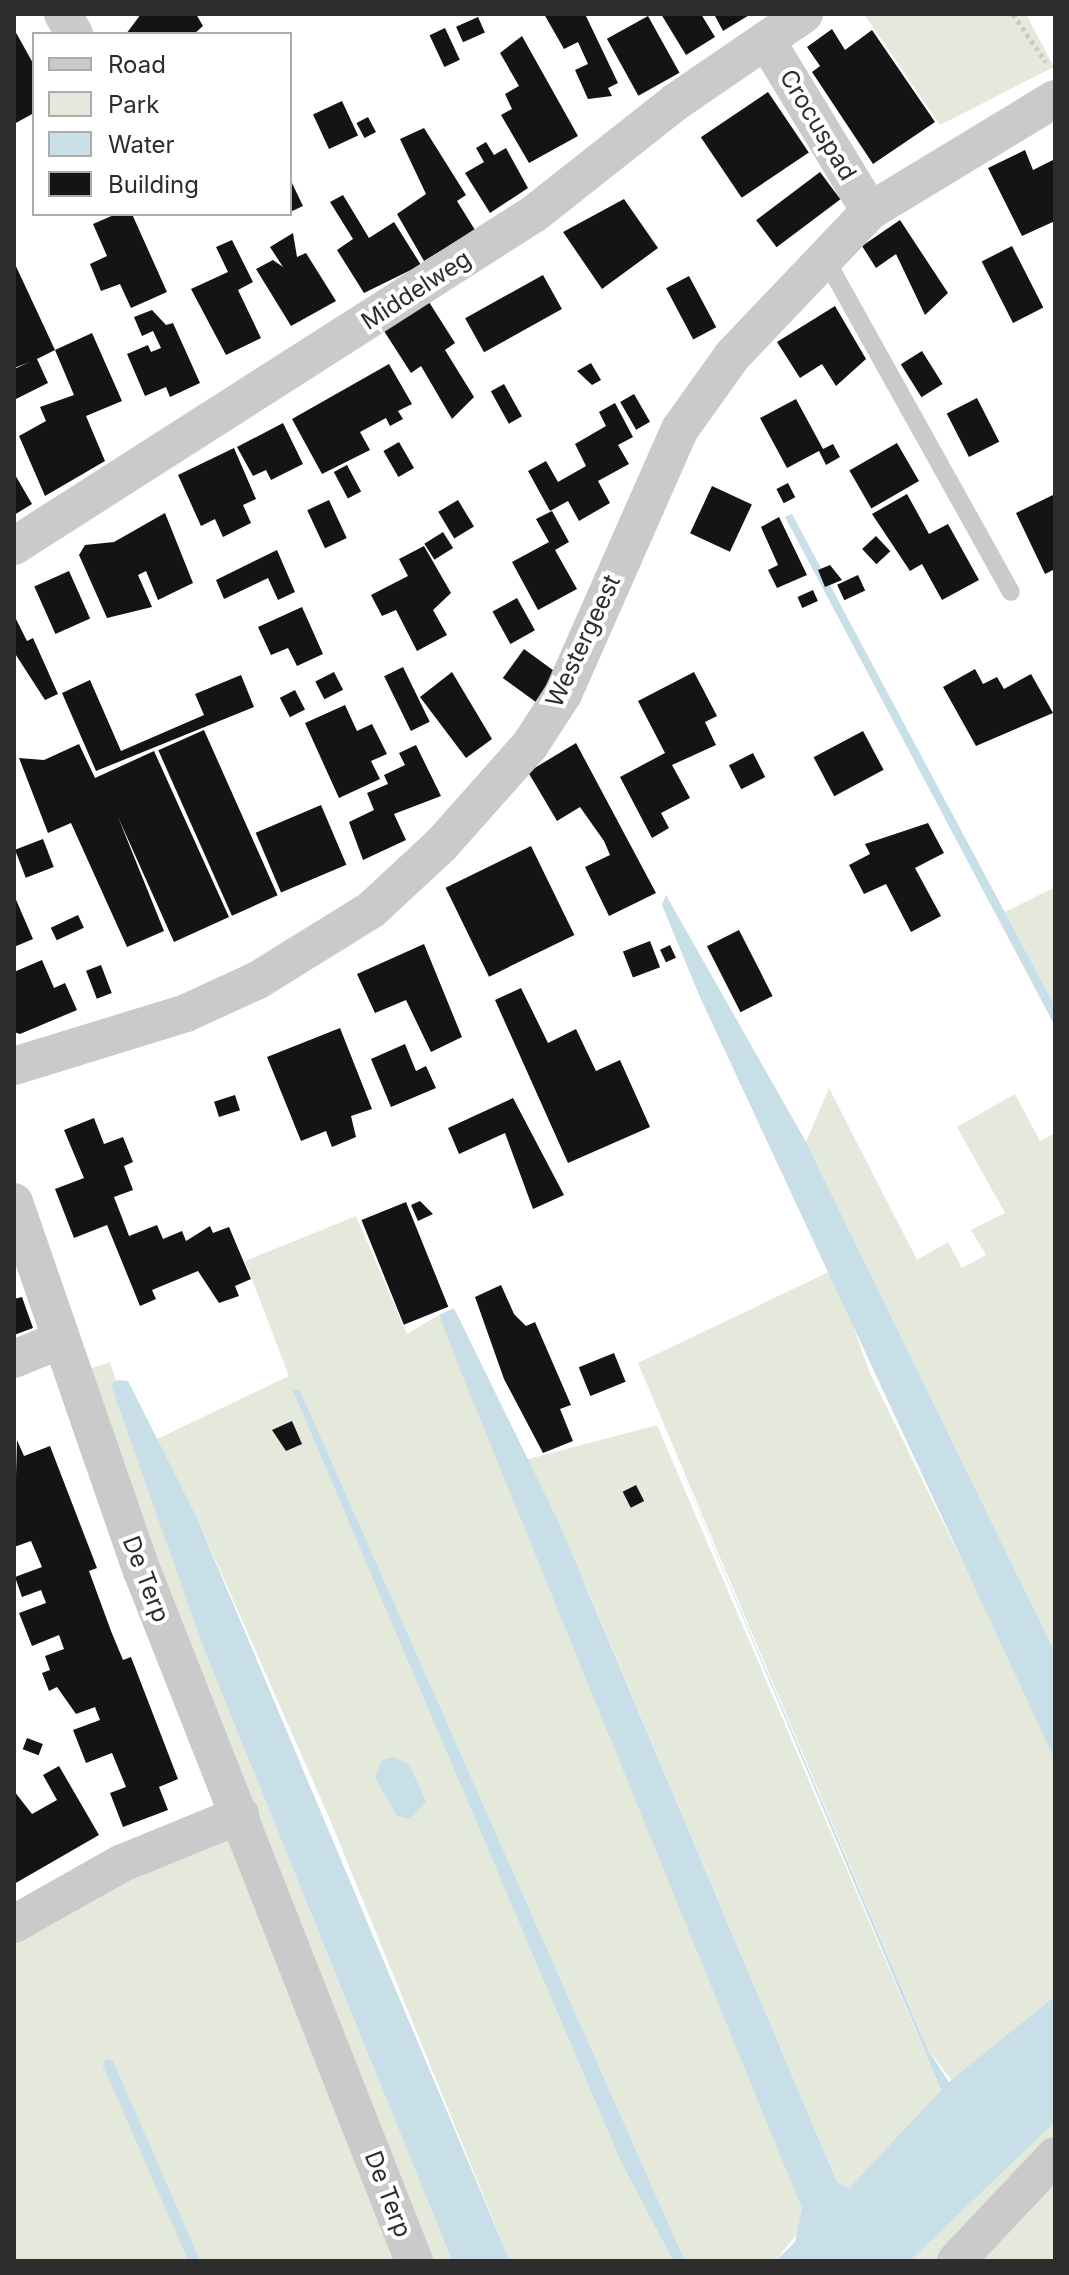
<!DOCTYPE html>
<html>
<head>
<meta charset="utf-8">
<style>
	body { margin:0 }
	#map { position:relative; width:1069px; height:2275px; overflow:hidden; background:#fff; font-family:Inter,sans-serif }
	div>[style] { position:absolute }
	.green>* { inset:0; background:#e4e9db }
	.water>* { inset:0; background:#c9dfe7 }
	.stream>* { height:11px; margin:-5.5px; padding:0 5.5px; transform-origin:5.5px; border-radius:5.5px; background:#c9dfe7 }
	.building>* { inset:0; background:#141414; transform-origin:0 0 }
	.path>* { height:5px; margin-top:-2.5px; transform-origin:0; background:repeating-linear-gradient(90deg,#cacaca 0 4px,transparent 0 8px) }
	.service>* { height:18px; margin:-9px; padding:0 9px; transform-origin:9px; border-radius:9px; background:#cacaca }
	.minor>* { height:38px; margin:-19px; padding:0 19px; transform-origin:19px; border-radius:19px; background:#cacaca }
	span { translate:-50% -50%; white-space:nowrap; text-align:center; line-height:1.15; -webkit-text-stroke:8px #fff; paint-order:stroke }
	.street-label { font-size:24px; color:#2d2d2d }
	.frame { position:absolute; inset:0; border:16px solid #2d2d2d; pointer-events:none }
	.legend { position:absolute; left:32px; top:32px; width:260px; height:184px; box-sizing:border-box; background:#fff; border:2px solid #ababab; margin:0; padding:10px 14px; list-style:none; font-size:24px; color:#2d2d2d }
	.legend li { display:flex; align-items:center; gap:16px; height:40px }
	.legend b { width:40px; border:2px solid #ababab }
</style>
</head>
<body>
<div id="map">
	<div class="green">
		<i style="clip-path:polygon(864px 14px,1026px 14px,1054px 67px,940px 125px)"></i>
		<i style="clip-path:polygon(1055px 887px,1055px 1006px,1005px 912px)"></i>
		<i style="clip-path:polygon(829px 1088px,917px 1260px,948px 1242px,962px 1268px,986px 1255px,971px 1230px,1005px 1213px,957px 1127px,1015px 1094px,1040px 1141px,1055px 1133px,1055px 1652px,806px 1142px)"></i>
		<i style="clip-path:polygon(356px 1216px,407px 1334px,439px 1315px,622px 1755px,802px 2209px,802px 2228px,775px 2261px,685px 2261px,300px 1390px,292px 1389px,620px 2160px,673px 2261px,510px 2261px,328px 1815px,197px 1518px,155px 1440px,289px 1376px,245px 1261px)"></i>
		<i style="clip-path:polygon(833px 1270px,870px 1373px,1054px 1749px,1055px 1996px,953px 2082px,927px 2048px,638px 1363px)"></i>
		<i style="clip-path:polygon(110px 1362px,205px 1652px,452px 2261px,424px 2261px,80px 1372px)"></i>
		<i style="clip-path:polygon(657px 1425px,941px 2090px,849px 2188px,837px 2182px,586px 1586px,525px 1460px)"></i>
		<i style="clip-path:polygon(221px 1837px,243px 1846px,406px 2261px,14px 2261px,14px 1935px)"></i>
		<i style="clip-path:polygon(1055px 2122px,1055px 2146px,946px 2261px,910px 2261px)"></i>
		<i style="clip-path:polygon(1055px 2171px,1055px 2261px,969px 2261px)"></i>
	</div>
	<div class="water">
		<i style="clip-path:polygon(792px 514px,1055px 1006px,1055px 1026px,785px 517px)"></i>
		<i style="clip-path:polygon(666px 895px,806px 1142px,1055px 1652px,1055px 1760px,699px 995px,662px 905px)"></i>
		<i style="clip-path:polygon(454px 1308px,559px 1523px,837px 2182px,849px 2188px,941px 2090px,670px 1444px,927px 2048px,949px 2082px,1055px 1996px,1055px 2122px,910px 2261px,775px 2261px,795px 2242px,802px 2209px,463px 1377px,439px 1315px)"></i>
		<i style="clip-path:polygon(118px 1380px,128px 1381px,197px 1518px,510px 2261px,452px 2261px,205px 1652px,111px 1385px)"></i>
		<i style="clip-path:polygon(292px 1389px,300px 1390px,685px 2261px,673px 2261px,620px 2160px)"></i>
		<i style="clip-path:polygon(395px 1757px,410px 1766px,426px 1802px,409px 1819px,397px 1816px,375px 1778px,382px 1760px)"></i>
	</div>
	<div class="stream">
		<i style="left:108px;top:2064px;width:215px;rotate:66.4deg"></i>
	</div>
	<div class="building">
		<i style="clip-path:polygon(141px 14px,196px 14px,203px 26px,194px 34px,126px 34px)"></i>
		<i style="clip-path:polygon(544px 14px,585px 14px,618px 83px,608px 88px,612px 96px,588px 99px,575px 70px,588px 64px,578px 42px,564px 49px)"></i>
		<i style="clip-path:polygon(661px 14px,701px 14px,715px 37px,686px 55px)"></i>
		<i style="clip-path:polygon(714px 14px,751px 14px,723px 31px)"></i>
		<i style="left:648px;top:16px;width:65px;height:47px;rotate:61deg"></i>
		<i style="left:478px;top:17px;width:17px;height:24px;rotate:66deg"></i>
		<i style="left:445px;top:28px;width:35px;height:17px;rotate:65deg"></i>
		<i style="clip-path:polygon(14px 29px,34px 65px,34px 113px,14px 124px)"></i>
		<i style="clip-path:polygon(832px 29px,845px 50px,872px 30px,935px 122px,873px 164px,812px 72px,820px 66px,807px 47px)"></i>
		<i style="clip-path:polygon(522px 36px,578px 136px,529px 163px,501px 115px,512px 109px,505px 94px,519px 86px,500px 53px)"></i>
		<i style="left:768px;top:92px;width:73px;height:81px;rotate:56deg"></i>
		<i style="left:342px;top:101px;width:38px;height:32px;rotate:65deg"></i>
		<i style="left:368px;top:117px;width:17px;height:13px;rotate:62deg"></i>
		<i style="clip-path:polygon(424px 128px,466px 195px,457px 201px,475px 230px,424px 261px,397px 214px,426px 194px,400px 139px)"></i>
		<i style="clip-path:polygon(486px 142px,494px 155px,506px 148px,528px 188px,490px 213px,465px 173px,484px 162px,476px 148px)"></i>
		<i style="clip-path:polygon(1025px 150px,1033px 170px,1055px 159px,1055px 221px,1022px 236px,988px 168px)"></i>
		<i style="left:820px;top:172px;width:34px;height:80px;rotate:53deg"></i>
		<i style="clip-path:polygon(290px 179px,303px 206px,290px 212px)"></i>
		<i style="clip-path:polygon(343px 195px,369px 238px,394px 222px,421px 265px,364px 293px,337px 250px,353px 239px,330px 202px)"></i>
		<i style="clip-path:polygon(624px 199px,658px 248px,602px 289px,563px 232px)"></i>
		<i style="clip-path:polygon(116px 214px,132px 214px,167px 292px,131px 308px,120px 284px,101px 291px,90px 264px,107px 256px,93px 224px)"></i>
		<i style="clip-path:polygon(900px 220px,948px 293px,925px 315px,896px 254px,876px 268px,862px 246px)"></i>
		<i style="clip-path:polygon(293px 233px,297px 257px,306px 253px,336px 301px,291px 326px,256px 269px,273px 260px,283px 267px,270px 247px)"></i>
		<i style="clip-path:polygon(232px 240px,253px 282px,238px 290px,261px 338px,226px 355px,191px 289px,228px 272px,216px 247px)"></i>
		<i style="left:1012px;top:246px;width:69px;height:34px;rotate:63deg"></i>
		<i style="clip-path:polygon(14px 262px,55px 350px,37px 359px,48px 383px,14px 400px,14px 369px,30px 362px,14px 368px)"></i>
		<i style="left:543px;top:275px;width:39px;height:89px;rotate:61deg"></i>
		<i style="left:689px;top:276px;width:58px;height:26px;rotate:62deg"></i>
		<i style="clip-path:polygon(429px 302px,455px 343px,445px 350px,474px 397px,452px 419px,421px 366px,411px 373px,384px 331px)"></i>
		<i style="clip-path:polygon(835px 306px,866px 359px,836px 386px,822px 364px,800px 378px,777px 342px)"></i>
		<i style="clip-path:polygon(152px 310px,166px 325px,173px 323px,200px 383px,170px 397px,166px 387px,145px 396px,127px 354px,148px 345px,151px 352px,161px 348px,153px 331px,142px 336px,134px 317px)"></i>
		<i style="clip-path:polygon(92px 333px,122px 401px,86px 416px,105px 461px,45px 496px,19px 436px,46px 421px,40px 407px,74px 395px,55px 350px)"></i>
		<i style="left:922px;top:351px;width:39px;height:25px;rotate:58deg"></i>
		<i style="clip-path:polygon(591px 363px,601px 380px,592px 385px,577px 371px)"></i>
		<i style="clip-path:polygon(389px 364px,412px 404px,398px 411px,403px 419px,390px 426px,386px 418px,360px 432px,370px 450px,322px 474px,292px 419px)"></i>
		<i style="left:504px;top:384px;width:37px;height:15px;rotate:61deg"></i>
		<i style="left:634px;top:394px;width:32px;height:16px;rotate:60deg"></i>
		<i style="left:977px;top:398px;width:49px;height:34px;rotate:63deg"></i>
		<i style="clip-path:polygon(796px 399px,823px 449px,833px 444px,840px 457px,826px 465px,819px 451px,787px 468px,760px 418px)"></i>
		<i style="clip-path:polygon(615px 403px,633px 437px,618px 445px,629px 464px,598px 481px,610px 503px,579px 521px,568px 501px,550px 511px,528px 471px,546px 461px,558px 482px,586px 466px,575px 444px,606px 426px,599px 412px)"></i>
		<i style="clip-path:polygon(283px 423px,303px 464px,271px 480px,266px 470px,253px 476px,237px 447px)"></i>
		<i style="left:399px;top:442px;width:30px;height:18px;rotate:60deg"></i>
		<i style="left:897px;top:443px;width:44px;height:55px;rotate:60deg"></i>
		<i style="clip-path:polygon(234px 448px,256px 499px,243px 505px,251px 523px,223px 537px,215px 519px,201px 526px,178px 475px)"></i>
		<i style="left:347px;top:465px;width:30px;height:15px;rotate:62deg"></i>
		<i style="clip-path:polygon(14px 473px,32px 504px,14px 515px)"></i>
		<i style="left:788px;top:483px;width:16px;height:13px;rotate:63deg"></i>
		<i style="left:712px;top:486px;width:44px;height:52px;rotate:25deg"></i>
		<i style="clip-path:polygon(907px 494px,929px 534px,948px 524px,979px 580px,942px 600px,922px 564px,910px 571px,872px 514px)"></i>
		<i style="clip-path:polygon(1055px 494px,1055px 569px,1045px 574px,1016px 513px)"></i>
		<i style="left:329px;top:500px;width:42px;height:24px;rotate:65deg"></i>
		<i style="left:458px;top:500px;width:31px;height:23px;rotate:59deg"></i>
		<i style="clip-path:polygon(552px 511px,569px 542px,555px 550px,577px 589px,538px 610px,512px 562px,549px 542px,536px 519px)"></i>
		<i style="clip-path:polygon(165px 513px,193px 583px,158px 600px,146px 571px,138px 575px,152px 607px,107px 618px,79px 555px,85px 545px,114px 542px)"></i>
		<i style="clip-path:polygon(779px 517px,807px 575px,777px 588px,768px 570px,778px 565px,761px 527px)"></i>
		<i style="left:443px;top:532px;width:19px;height:22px;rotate:58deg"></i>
		<i style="left:876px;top:536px;width:21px;height:19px;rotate:47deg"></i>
		<i style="clip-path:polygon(424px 546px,451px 593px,433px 610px,447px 635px,417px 651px,396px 610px,382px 616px,371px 595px,408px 576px,399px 559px)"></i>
		<i style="clip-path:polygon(277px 550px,295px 592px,278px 600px,268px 578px,224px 599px,216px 580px)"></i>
		<i style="clip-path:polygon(830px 565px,842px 580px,825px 587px,818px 570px)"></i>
		<i style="left:69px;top:571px;width:52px;height:38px;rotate:66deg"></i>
		<i style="left:858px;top:575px;width:17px;height:23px;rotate:65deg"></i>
		<i style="left:813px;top:590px;width:12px;height:17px;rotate:66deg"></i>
		<i style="left:517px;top:598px;width:37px;height:28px;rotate:61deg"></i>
		<i style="clip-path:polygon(302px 607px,323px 654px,297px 666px,288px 648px,271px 655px,258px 627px)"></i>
		<i style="clip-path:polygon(14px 615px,27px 641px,33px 638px,58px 694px,45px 700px,14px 652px)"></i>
		<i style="left:524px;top:649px;width:42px;height:36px;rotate:36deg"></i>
		<i style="left:403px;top:667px;width:61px;height:21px;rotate:64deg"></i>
		<i style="clip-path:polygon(975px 669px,983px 684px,997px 677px,1004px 689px,1031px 674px,1053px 713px,976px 746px,943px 687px)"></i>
		<i style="left:334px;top:672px;width:20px;height:21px;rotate:63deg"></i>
		<i style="clip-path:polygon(452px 672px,492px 739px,466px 758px,420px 697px)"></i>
		<i style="clip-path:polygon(694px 672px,717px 716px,705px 722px,716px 745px,672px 765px,690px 798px,661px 813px,669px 828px,652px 838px,620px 777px,665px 753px,638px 701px)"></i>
		<i style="clip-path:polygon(241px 675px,254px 707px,96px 771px,62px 693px,90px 680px,121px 751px,204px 715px,195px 694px)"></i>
		<i style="left:295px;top:690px;width:22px;height:17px;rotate:63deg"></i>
		<i style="clip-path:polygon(345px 705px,357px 731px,372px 724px,387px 754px,371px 761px,380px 779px,339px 798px,305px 723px)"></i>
		<i style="left:204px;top:730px;width:181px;height:50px;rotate:66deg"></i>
		<i style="left:863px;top:731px;width:44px;height:56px;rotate:62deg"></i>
		<i style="clip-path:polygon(576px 743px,656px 893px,609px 916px,585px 867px,610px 855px,604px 841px,580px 807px,557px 821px,528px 772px)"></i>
		<i style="clip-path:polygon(79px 744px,95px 778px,154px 751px,229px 917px,174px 942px,118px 817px,164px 931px,127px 947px,71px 823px,48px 833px,19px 758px,44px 760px)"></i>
		<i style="clip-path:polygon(416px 745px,441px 796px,394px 814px,406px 840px,363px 860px,349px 822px,374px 810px,367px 793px,388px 784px,384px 775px,405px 765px,399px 753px)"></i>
		<i style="left:753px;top:753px;width:27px;height:27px;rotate:63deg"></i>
		<i style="left:321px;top:805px;width:65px;height:71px;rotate:67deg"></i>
		<i style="clip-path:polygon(928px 823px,944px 853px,915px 868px,941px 916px,911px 932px,886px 884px,864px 894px,849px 865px,870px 854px,865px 844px)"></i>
		<i style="left:43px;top:839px;width:30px;height:30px;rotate:69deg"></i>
		<i style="left:531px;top:846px;width:99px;height:95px;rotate:64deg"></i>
		<i style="clip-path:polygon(14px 895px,33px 939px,14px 947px)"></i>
		<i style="left:78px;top:915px;width:14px;height:30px;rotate:65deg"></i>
		<i style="left:739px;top:930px;width:74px;height:36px;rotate:63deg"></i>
		<i style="left:650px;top:941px;width:28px;height:29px;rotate:69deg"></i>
		<i style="clip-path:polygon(424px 944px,462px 1037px,431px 1052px,406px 1000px,375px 1013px,357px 974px)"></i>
		<i style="left:670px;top:945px;width:14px;height:11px;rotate:65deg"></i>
		<i style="clip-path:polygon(42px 960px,54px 988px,65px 983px,77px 1010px,20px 1034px,14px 1032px,14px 972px)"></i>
		<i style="left:101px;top:965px;width:30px;height:16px;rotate:69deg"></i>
		<i style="clip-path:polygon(521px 988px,548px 1043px,576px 1029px,596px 1071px,620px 1060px,650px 1127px,568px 1163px,495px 1000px)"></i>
		<i style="clip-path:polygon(340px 1028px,372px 1109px,351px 1116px,356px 1137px,332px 1147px,326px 1131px,301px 1141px,267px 1057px)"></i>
		<i style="clip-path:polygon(405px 1044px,416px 1071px,426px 1066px,436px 1088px,391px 1107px,371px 1059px)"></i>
		<i style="left:235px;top:1095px;width:16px;height:22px;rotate:72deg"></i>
		<i style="clip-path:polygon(513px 1098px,564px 1195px,533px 1209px,505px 1133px,459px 1154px,448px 1128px)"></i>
		<i style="clip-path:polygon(94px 1118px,104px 1144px,123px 1137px,133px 1162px,124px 1166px,133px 1190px,114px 1197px,129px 1236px,157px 1225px,163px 1239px,182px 1231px,186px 1241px,210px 1226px,213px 1233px,229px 1227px,251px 1279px,235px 1286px,239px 1296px,219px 1303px,198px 1271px,152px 1290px,156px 1299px,140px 1306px,107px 1225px,74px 1238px,55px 1189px,84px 1178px,64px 1130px)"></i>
		<i style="clip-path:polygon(420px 1201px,433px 1214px,418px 1221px,411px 1205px)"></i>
		<i style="left:406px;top:1202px;width:113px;height:48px;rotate:68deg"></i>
		<i style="clip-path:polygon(501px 1285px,514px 1314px,526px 1326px,535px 1322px,571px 1405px,560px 1409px,573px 1441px,543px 1453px,504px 1379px,475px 1297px)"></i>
		<i style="clip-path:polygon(22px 1297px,33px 1328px,14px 1335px,14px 1299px)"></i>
		<i style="left:614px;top:1353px;width:31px;height:38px;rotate:68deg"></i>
		<i style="clip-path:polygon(292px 1421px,302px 1444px,286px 1451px,272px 1430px)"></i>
		<i style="clip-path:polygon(17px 1440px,24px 1456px,50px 1446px,97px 1568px,89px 1571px,111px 1631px,123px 1660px,131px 1657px,178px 1779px,159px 1787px,168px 1810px,123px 1827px,110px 1793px,126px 1787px,112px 1753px,86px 1763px,73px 1730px,100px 1720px,95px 1707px,76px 1714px,57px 1687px,49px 1691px,42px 1673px,50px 1670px,45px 1656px,64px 1649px,59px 1635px,32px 1646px,19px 1613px,46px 1603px,41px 1590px,22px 1597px,15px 1577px,42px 1567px,31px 1541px,14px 1547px)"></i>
		<i style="left:636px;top:1485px;width:18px;height:15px;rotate:63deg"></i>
		<i style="left:27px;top:1738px;width:17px;height:12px;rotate:21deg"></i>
		<i style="clip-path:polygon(59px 1766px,99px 1835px,14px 1884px,14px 1791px,32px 1814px,57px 1800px,43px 1775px)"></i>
	</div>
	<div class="path">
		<i style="left:1013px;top:14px;width:58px;rotate:55.5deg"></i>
	</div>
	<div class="service">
		<i style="left:825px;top:258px;width:382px;rotate:60.9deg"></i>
	</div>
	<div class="minor">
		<i style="left:63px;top:14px;width:23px;rotate:61deg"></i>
		<i style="left:766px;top:40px;width:200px;rotate:58.7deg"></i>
		<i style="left:14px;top:546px;width:618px;rotate:-32.58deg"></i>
		<i style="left:535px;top:213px;width:181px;rotate:-38.3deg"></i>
		<i style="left:677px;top:101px;width:154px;rotate:-34.4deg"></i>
		<i style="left:14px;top:1066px;width:180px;rotate:-17.1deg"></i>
		<i style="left:186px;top:1013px;width:79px;rotate:-24.6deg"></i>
		<i style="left:258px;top:980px;width:133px;rotate:-31.8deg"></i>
		<i style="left:371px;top:910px;width:97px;rotate:-42.9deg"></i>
		<i style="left:442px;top:844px;width:132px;rotate:-48.4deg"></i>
		<i style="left:530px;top:745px;width:61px;rotate:-57.1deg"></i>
		<i style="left:563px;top:694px;width:290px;rotate:-66.2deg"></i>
		<i style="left:680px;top:429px;width:90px;rotate:-54.5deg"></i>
		<i style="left:732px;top:356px;width:200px;rotate:-46.4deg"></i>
		<i style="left:870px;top:211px;width:216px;rotate:-31.2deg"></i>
		<i style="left:14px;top:1202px;width:391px;rotate:70.9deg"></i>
		<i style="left:142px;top:1571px;width:742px;rotate:68.49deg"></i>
		<i style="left:14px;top:1359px;width:50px;rotate:-22.4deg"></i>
		<i style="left:14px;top:1924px;width:122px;rotate:-29.5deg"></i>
		<i style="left:120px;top:1864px;width:130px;rotate:-22.2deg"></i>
		<i style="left:956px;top:2261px;width:144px;rotate:-46.7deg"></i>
	</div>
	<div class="street-label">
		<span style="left:818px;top:125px;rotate:59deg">Crocuspad</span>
		<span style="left:416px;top:290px;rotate:-33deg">Middelweg</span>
		<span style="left:583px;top:641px;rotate:-65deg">Westergeest</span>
		<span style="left:146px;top:1579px;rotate:69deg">De Terp</span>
		<span style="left:388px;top:2194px;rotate:69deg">De Terp</span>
	</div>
	<div class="frame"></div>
	<ul class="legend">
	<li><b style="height:10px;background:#cacaca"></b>Road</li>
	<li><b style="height:22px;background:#e4e9db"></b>Park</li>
	<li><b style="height:22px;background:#c9dfe7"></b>Water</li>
	<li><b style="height:22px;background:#141414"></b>Building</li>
	</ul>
</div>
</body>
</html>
